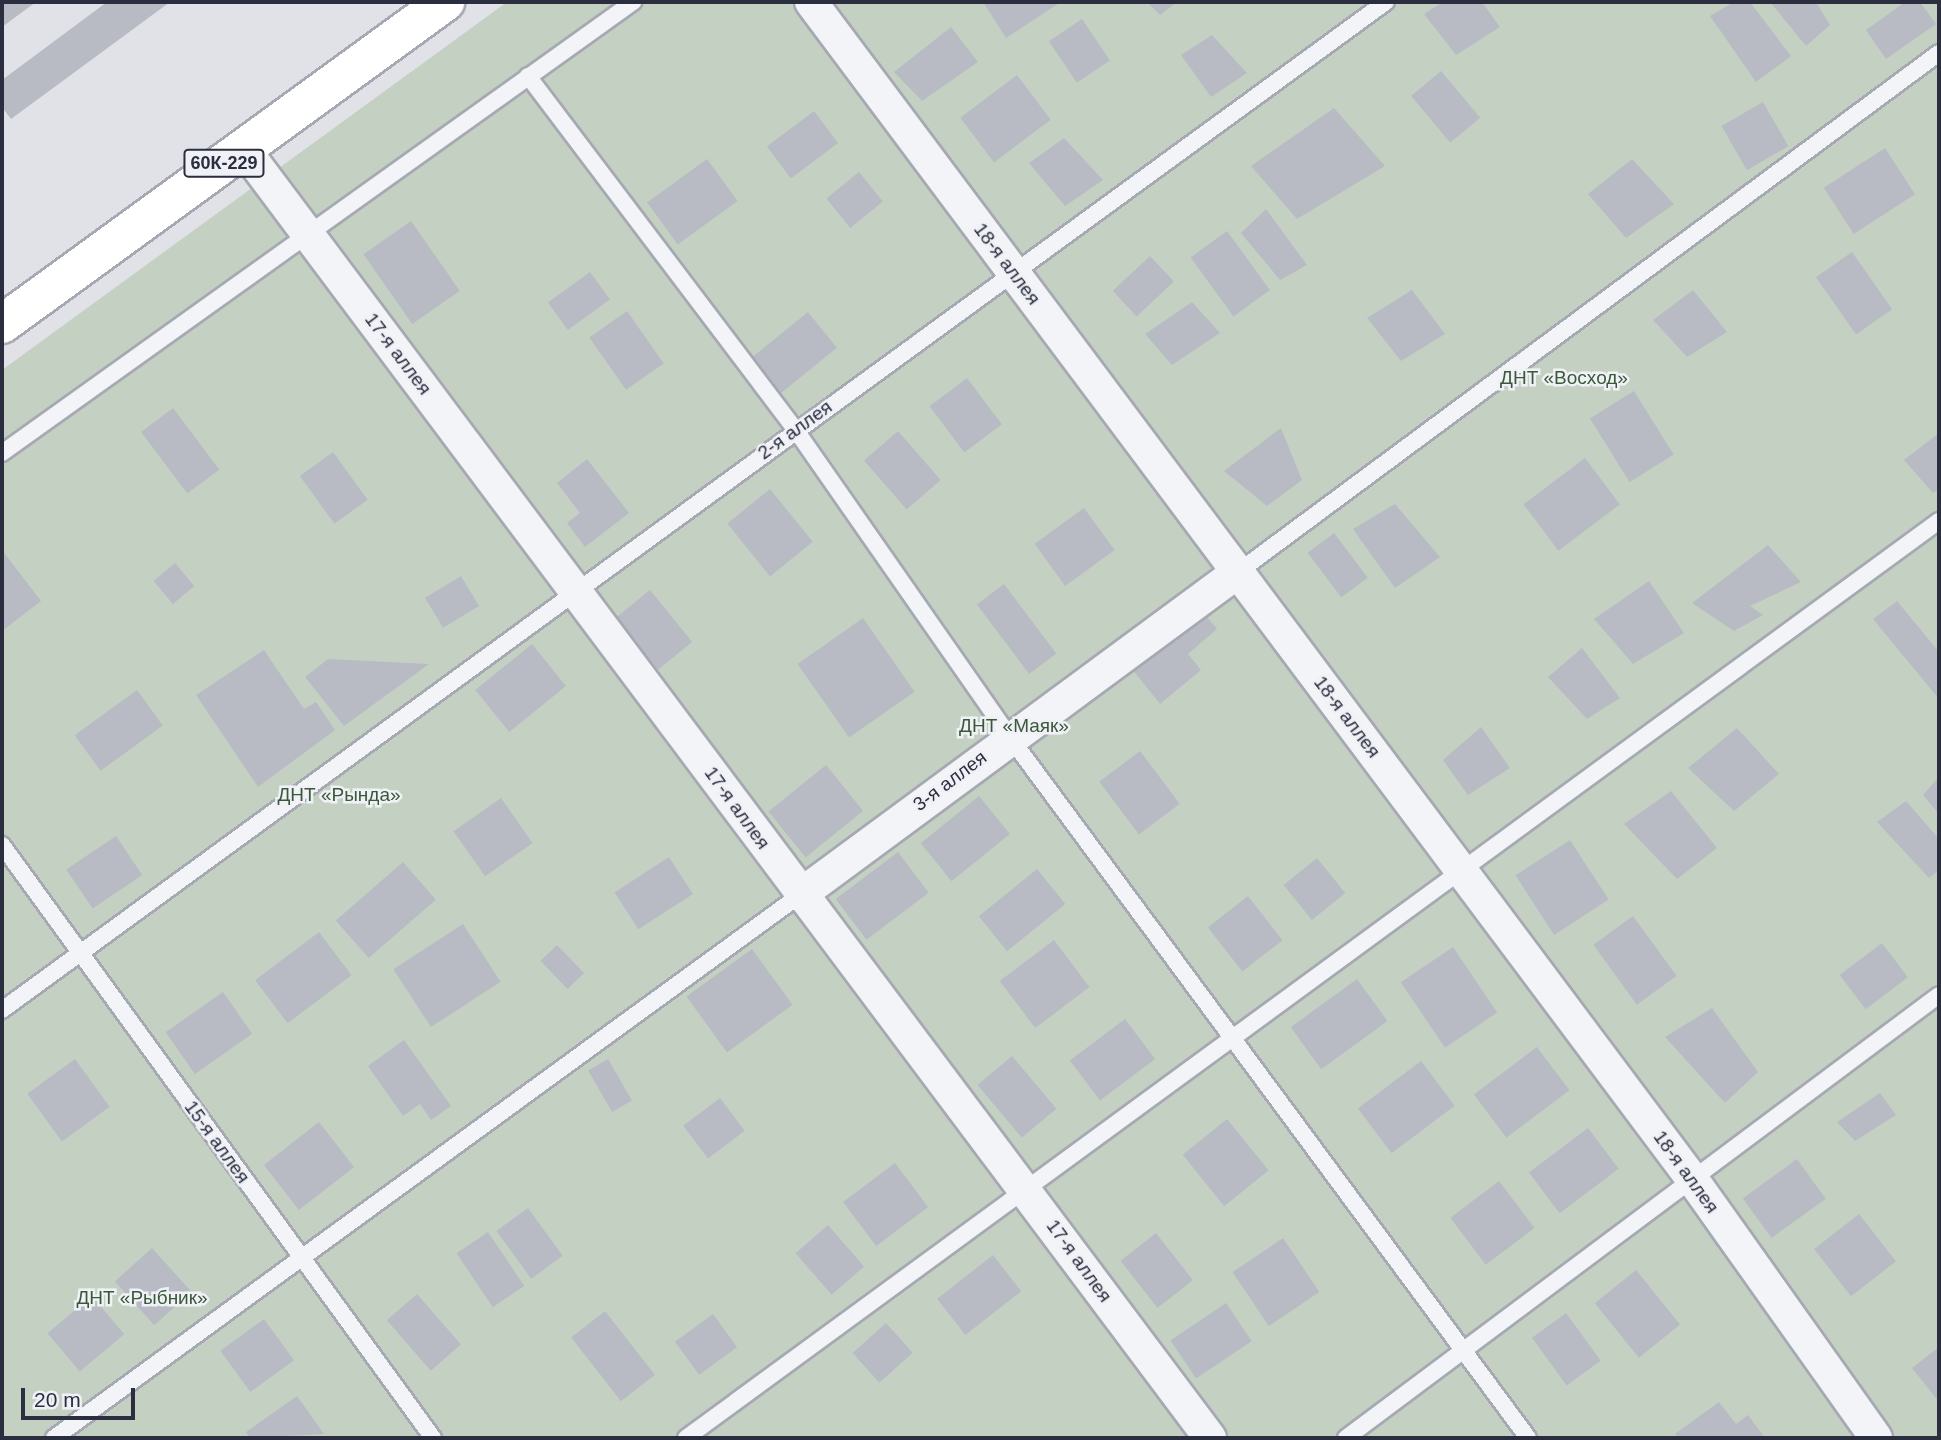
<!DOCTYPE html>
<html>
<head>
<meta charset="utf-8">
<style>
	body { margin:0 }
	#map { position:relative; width:1941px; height:1440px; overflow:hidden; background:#e1e2e8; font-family:Helvetica,sans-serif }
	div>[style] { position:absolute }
	.green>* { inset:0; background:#c4d1c2 }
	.building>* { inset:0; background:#b8bbc4; transform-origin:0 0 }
	.roads { filter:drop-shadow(2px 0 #a6a8b2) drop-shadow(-2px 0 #a6a8b2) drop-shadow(0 2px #a6a8b2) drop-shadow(0 -2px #a6a8b2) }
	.service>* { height:16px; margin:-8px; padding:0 8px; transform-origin:8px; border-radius:8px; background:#f3f4f7 }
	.minor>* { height:32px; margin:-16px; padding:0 16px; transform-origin:16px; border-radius:16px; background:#f3f4f7 }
	.primary>* { height:38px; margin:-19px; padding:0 19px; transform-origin:19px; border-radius:19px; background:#fff }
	span { translate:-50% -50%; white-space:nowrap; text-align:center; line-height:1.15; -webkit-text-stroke:5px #f0f1f6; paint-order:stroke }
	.shield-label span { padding:2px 5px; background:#f0f1f6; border:2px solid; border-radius:5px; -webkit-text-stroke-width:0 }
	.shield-label { font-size:18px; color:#2a2e3e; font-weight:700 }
	.street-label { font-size:19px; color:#2a2e3e }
	.park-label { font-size:19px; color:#3a5939 }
	.frame { position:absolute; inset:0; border:4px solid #2a2e3e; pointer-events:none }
	.scale { position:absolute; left:21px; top:1388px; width:114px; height:32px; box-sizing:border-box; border:4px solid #2a2e3e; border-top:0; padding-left:9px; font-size:21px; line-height:24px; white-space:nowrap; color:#2a2e3e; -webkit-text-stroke:5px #f0f1f6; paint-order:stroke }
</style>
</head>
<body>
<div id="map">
	<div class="green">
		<i style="clip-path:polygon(507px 2px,1939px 2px,1939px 1438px,2px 1438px,2px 370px)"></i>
	</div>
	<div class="building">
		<i style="clip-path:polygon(2px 2px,36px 2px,2px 27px)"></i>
		<i style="clip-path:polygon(107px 2px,170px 2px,11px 119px,2px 107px,2px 80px)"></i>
		<i style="clip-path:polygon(983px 2px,1061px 2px,1006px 38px)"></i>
		<i style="clip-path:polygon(1147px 2px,1177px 2px,1160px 15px)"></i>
		<i style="clip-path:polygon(1443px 2px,1482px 2px,1500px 27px,1456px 55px,1424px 14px)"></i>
		<i style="clip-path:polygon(1734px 2px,1750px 2px,1791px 56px,1756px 82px,1710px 16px)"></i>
		<i style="clip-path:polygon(1770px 2px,1816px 2px,1830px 25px,1806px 46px)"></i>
		<i style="clip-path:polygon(1905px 2px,1920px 2px,1936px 24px,1886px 59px,1866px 30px)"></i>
		<i style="left:1082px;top:19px;width:50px;height:40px;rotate:56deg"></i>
		<i style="clip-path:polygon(951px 27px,978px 62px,922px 101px,894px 72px)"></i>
		<i style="clip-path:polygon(1212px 35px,1247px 73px,1211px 97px,1181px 55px)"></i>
		<i style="left:1441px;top:71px;width:61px;height:39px;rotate:50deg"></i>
		<i style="left:1017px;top:75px;width:56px;height:71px;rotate:53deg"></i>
		<i style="left:1763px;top:102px;width:51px;height:48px;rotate:60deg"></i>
		<i style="clip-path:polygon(1334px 108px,1385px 166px,1297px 219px,1251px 166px)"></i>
		<i style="left:814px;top:111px;width:40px;height:59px;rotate:53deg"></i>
		<i style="clip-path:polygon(1064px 138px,1103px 180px,1065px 206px,1029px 163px)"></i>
		<i style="left:1885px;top:148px;width:55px;height:73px;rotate:57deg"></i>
		<i style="left:707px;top:159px;width:52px;height:74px;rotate:54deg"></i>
		<i style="clip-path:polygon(1632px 159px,1674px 204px,1626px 238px,1588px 194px)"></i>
		<i style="left:859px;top:172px;width:38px;height:42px;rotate:51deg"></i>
		<i style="clip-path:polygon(1266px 209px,1307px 265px,1280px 280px,1241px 233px)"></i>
		<i style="left:411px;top:221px;width:85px;height:58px;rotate:55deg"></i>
		<i style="left:1227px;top:231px;width:73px;height:45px;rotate:54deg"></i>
		<i style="left:1852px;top:252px;width:70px;height:44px;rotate:55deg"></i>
		<i style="left:1150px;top:256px;width:35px;height:51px;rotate:47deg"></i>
		<i style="left:590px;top:272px;width:34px;height:52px;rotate:54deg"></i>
		<i style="clip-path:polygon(1412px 290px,1445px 334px,1401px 361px,1367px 318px)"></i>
		<i style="clip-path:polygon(1693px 290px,1727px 332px,1687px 357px,1653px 320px)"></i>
		<i style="clip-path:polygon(1192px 302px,1220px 333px,1172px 365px,1145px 334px)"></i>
		<i style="left:627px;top:311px;width:64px;height:46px;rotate:55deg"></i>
		<i style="left:808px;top:312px;width:46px;height:73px;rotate:51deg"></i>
		<i style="left:967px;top:378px;width:58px;height:47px;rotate:53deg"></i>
		<i style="left:1634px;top:391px;width:75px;height:52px;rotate:58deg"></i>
		<i style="left:173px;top:408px;width:77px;height:40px;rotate:53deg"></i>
		<i style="clip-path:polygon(1281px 428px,1302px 480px,1267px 506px,1224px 471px)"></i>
		<i style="left:898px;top:431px;width:65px;height:45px;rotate:49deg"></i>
		<i style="clip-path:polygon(1939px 433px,1939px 489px,1933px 493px,1904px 460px)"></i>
		<i style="left:333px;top:452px;width:59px;height:41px;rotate:54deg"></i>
		<i style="left:1585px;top:458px;width:58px;height:77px;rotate:53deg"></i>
		<i style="clip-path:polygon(587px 459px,629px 513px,585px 547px,567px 523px,580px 513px,557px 483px)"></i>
		<i style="left:770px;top:489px;width:68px;height:55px;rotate:51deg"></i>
		<i style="clip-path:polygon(1395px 504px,1440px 557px,1395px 588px,1353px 529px)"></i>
		<i style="left:1084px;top:508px;width:52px;height:61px;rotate:54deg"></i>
		<i style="left:1334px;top:533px;width:56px;height:33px;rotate:53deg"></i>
		<i style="clip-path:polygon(1768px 545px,1801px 582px,1750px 606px,1763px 615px,1734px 631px,1692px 603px)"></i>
		<i style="clip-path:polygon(2px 550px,41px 601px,2px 631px)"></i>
		<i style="left:175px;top:563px;width:30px;height:28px;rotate:50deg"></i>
		<i style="left:461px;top:576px;width:35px;height:42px;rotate:59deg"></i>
		<i style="clip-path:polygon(1649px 581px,1684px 633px,1633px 664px,1594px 619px)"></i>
		<i style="left:1004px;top:584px;width:87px;height:34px;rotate:53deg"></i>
		<i style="left:650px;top:590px;width:67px;height:44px;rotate:51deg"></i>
		<i style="clip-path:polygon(1897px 601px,1939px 652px,1939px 699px,1873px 619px)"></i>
		<i style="clip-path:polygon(1198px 606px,1217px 629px,1188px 654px,1201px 670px,1160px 704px,1128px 664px)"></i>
		<i style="left:863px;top:618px;width:90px;height:80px;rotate:55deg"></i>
		<i style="left:532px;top:644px;width:54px;height:73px;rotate:51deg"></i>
		<i style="clip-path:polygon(1582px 648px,1620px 698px,1587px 719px,1548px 677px)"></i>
		<i style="clip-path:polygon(264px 650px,304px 709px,316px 702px,335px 730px,258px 787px,196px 695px)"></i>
		<i style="clip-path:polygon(328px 659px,429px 664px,344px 726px,305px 677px)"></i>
		<i style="left:137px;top:690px;width:44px;height:77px;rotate:54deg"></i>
		<i style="clip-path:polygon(1481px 727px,1510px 768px,1468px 795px,1443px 760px)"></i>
		<i style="clip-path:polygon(1737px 728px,1779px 774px,1734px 811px,1688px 768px)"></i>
		<i style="left:1140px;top:751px;width:66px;height:51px;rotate:53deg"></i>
		<i style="left:826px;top:765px;width:59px;height:74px;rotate:51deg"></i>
		<i style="clip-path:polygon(1939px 777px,1939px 814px,1923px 795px)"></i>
		<i style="clip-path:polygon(1671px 791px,1717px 848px,1677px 879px,1624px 824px)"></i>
		<i style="left:979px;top:796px;width:49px;height:75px;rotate:51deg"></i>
		<i style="left:501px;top:798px;width:55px;height:58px;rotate:55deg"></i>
		<i style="clip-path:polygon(1906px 801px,1939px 839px,1939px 870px,1929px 878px,1877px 822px)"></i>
		<i style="left:116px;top:836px;width:47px;height:60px;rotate:56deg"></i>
		<i style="left:1570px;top:840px;width:71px;height:65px;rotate:57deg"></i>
		<i style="left:898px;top:852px;width:51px;height:78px;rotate:53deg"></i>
		<i style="left:669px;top:857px;width:44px;height:65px;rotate:57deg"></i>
		<i style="left:1317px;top:858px;width:45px;height:43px;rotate:51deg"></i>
		<i style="left:403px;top:862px;width:50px;height:89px;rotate:49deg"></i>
		<i style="left:1037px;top:869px;width:45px;height:75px;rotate:51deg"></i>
		<i style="left:1248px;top:896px;width:56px;height:51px;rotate:52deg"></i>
		<i style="left:1633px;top:916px;width:74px;height:49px;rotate:54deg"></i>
		<i style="left:463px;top:924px;width:69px;height:83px;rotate:57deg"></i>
		<i style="left:319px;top:932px;width:54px;height:80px;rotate:53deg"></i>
		<i style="left:1054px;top:940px;width:59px;height:68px;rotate:53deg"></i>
		<i style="left:1882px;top:943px;width:43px;height:53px;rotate:53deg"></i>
		<i style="left:557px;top:945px;width:39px;height:23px;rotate:46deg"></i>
		<i style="left:1453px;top:947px;width:79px;height:63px;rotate:56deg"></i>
		<i style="left:752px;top:949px;width:69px;height:81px;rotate:54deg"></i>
		<i style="left:1357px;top:979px;width:52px;height:82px;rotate:54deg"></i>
		<i style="left:223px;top:992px;width:51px;height:70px;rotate:55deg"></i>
		<i style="clip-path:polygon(1712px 1008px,1758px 1072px,1725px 1103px,1665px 1037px)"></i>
		<i style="left:1125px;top:1019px;width:50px;height:69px;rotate:53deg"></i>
		<i style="clip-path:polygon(404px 1040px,451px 1106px,431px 1120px,420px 1104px,403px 1116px,368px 1066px)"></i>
		<i style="left:1537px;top:1047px;width:54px;height:79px;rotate:53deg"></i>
		<i style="left:1012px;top:1056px;width:69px;height:45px;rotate:50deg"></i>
		<i style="left:75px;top:1059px;width:59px;height:59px;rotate:54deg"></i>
		<i style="left:608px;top:1059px;width:48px;height:23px;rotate:60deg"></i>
		<i style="left:1421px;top:1061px;width:56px;height:79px;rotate:53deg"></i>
		<i style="clip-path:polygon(1880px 1093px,1896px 1115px,1855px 1141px,1837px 1122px)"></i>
		<i style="left:720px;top:1098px;width:41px;height:46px;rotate:53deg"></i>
		<i style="left:1227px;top:1119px;width:66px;height:57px;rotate:51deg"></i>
		<i style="left:319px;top:1122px;width:57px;height:70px;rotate:52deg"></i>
		<i style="left:1588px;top:1128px;width:51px;height:74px;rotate:53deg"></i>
		<i style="left:1797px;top:1159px;width:49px;height:67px;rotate:54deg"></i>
		<i style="left:895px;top:1163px;width:55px;height:65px;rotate:53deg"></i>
		<i style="left:1499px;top:1181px;width:59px;height:61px;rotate:53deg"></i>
		<i style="left:528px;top:1208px;width:59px;height:39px;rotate:54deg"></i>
		<i style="left:1859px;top:1214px;width:60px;height:57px;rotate:52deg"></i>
		<i style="left:828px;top:1225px;width:55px;height:43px;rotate:49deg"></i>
		<i style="left:488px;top:1232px;width:65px;height:38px;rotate:56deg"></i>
		<i style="left:1156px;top:1233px;width:60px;height:45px;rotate:52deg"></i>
		<i style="left:1283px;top:1238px;width:65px;height:61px;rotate:56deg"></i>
		<i style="left:152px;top:1248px;width:59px;height:50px;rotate:48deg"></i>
		<i style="left:993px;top:1255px;width:46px;height:71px;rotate:52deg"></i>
		<i style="left:1636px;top:1270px;width:70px;height:53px;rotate:51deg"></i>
		<i style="left:417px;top:1294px;width:67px;height:40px;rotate:49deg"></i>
		<i style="left:92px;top:1296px;width:50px;height:58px;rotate:50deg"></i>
		<i style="left:1226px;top:1303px;width:46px;height:67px;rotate:56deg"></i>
		<i style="left:605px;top:1311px;width:81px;height:43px;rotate:52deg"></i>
		<i style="left:1566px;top:1313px;width:59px;height:42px;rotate:54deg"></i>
		<i style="left:713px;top:1314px;width:41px;height:47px;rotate:54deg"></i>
		<i style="left:264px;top:1319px;width:51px;height:54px;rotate:54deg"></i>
		<i style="left:886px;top:1323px;width:40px;height:45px;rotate:48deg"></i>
		<i style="clip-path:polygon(1939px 1347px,1939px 1402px,1912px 1368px)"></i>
		<i style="clip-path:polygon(297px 1396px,324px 1434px,250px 1438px,246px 1432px)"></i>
		<i style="clip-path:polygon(1719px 1402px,1736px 1424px,1748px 1415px,1765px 1438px,1679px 1438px,1675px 1434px)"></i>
	</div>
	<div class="roads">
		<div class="service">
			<i style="left:528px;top:76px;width:443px;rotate:52.9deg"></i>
			<i style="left:795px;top:429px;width:374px;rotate:55.1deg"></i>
			<i style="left:1009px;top:736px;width:873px;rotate:53.52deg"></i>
			<i style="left:2px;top:453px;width:776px;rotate:-35.55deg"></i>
			<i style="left:1238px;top:572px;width:872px;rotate:-36.52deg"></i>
			<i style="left:2px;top:845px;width:733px;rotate:53.99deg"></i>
			<i style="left:2px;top:1010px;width:1712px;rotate:-36.07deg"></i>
			<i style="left:54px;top:1438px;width:923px;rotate:-36.05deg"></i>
			<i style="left:686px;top:1438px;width:1553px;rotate:-36.2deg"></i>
			<i style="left:1346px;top:1438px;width:740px;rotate:-36.76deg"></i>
		</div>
		<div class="minor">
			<i style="left:811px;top:2px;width:1467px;rotate:53.18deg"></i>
			<i style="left:1690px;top:1176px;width:321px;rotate:54.6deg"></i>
			<i style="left:244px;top:149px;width:1611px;rotate:53.15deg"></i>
			<i style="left:800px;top:895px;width:544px;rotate:-36.41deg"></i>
		</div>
		<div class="primary">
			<i style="left:2px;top:324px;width:548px;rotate:-36.01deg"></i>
		</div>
	</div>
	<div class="shield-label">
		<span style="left:224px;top:163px">60К-229</span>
	</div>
	<div class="street-label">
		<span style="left:1007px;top:264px;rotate:53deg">18-я аллея</span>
		<span style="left:398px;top:354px;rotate:53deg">17-я аллея</span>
		<span style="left:795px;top:430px;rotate:-36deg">2-я аллея</span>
		<span style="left:1347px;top:717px;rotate:53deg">18-я аллея</span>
		<span style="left:950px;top:781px;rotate:-37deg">3-я аллея</span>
		<span style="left:737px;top:808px;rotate:54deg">17-я аллея</span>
		<span style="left:217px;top:1142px;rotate:54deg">15-я аллея</span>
		<span style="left:1686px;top:1172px;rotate:54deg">18-я аллея</span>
		<span style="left:1079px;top:1261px;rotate:54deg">17-я аллея</span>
	</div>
	<div class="park-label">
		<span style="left:1564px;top:378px">ДНТ «Восход»</span>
		<span style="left:1014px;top:726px">ДНТ «Маяк»</span>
		<span style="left:339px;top:795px">ДНТ «Рында»</span>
		<span style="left:142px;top:1298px">ДНТ «Рыбник»</span>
	</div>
	<div class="frame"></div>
	<div class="scale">20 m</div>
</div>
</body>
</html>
